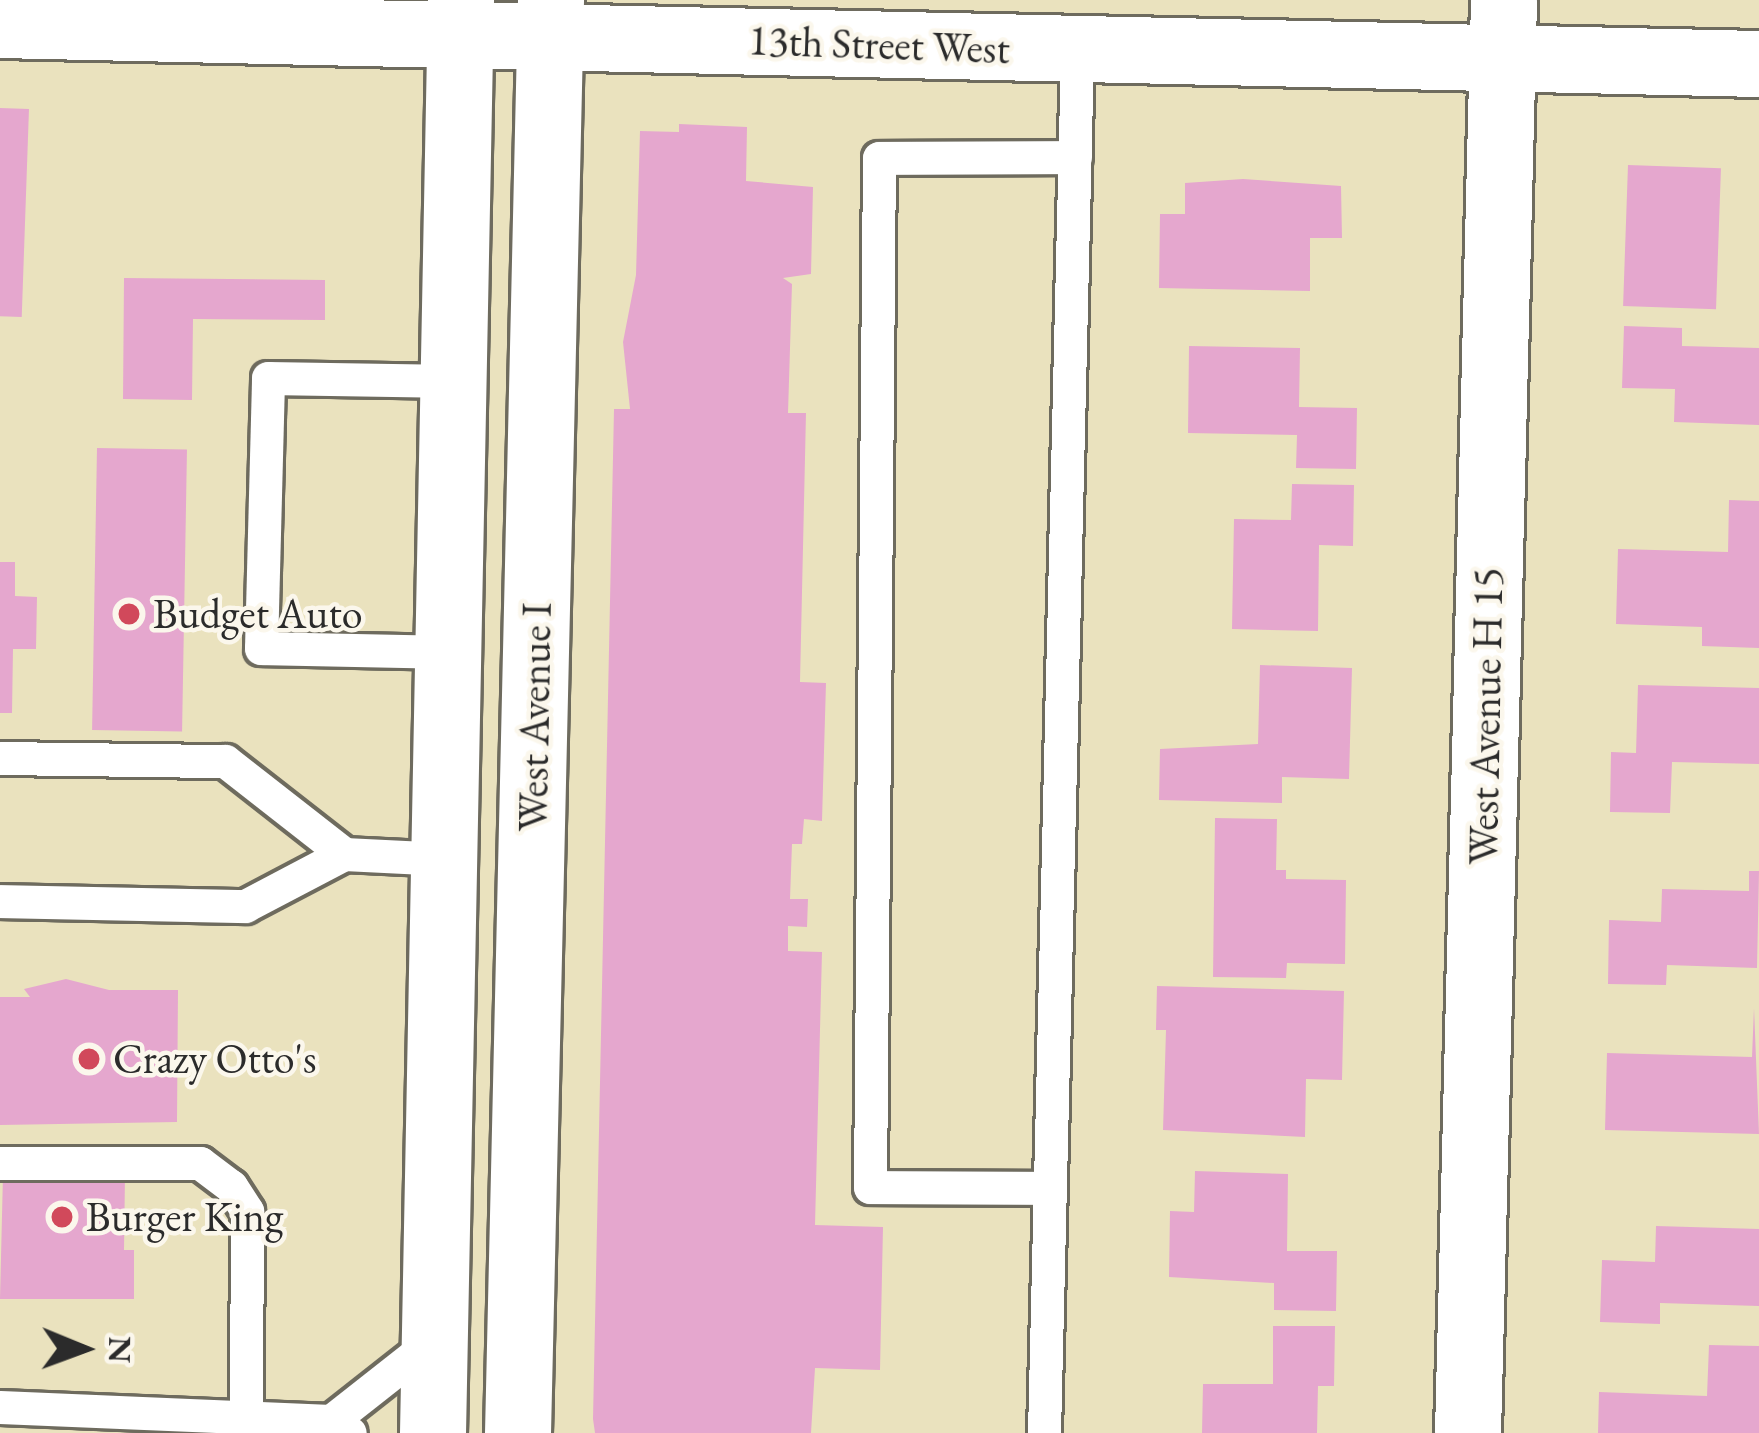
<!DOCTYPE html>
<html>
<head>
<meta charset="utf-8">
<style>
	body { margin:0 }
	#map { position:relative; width:1759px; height:1433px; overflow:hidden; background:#eae2be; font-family:"EB Garamond",serif }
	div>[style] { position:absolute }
	.building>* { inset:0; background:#e5a7ce; transform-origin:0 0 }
	.roads { filter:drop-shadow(3px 0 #6e6b5e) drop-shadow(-3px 0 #6e6b5e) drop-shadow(0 3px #6e6b5e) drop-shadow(0 -3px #6e6b5e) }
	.lane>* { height:33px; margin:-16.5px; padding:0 16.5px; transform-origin:16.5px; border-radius:16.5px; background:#fff }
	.street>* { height:66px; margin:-33px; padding:0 33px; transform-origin:33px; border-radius:33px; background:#fff }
	.primary>* { height:66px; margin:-33px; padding:0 33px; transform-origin:33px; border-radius:33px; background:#fff }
	.dots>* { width:33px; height:33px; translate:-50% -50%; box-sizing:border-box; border:6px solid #fbf7ec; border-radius:50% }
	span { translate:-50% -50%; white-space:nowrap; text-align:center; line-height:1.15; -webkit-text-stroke:9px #fbf7ec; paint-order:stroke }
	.street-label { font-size:42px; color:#2b2b2b }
	.poi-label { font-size:42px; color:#2b2b2b }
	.left { translate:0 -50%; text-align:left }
	.north { position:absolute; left:24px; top:1289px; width:120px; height:120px; -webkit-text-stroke:9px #fbf7ec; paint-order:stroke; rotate:91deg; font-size:33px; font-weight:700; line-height:48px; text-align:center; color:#2b2b2b }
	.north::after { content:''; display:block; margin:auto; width:42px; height:54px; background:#2b2b2b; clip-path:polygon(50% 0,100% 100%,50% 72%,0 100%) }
</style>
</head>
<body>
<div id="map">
	<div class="building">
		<i style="left:0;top:108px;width:29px;height:208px;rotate:2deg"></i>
		<i style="clip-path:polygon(679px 124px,747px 127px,746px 181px,813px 187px,811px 274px,783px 278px,792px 284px,788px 413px,806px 413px,800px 682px,826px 683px,822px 821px,804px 819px,802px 844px,792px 844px,790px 899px,808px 899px,807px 927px,788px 926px,788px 951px,822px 952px,815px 1225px,883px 1227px,880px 1370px,815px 1368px,811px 1433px,595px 1433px,593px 1419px,614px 409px,630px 409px,623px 342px,636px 275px,640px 131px,679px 132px)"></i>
		<i style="left:1628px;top:165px;width:93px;height:141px;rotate:2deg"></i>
		<i style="clip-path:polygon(1243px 179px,1341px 186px,1342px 238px,1310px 238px,1310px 291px,1159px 288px,1160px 214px,1185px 214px,1185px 183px)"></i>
		<i style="clip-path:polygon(124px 278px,325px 280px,325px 320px,193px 319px,192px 400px,123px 399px)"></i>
		<i style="clip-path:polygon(1624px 326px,1682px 328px,1682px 346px,1759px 348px,1759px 425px,1674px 422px,1675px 389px,1622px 388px)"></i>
		<i style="clip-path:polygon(1189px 346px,1300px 348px,1299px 407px,1357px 408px,1356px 469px,1296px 468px,1297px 435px,1188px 433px)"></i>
		<i style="left:97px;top:448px;width:90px;height:282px;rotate:1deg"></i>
		<i style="clip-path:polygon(1292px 484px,1354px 485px,1353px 546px,1319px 545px,1318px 631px,1232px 629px,1234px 519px,1291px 520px)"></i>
		<i style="clip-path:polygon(1729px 500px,1759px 501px,1759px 648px,1702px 646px,1702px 627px,1616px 624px,1618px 549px,1728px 552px)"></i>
		<i style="clip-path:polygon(0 562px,15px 562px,15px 596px,37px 597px,36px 649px,13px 649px,12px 713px,0 713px)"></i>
		<i style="clip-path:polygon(1260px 665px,1352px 668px,1349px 779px,1282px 777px,1282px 803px,1159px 800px,1160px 749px,1258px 744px)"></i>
		<i style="clip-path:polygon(1638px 685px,1759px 688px,1759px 764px,1672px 762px,1670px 813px,1610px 812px,1611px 752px,1636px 753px)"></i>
		<i style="clip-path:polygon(1215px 818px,1277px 819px,1276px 870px,1286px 870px,1286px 879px,1346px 880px,1345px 964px,1287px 963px,1286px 978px,1213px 977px)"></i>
		<i style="clip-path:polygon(1749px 871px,1759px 871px,1757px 968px,1667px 965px,1666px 985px,1608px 984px,1609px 920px,1661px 922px,1662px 889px,1749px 891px)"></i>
		<i style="clip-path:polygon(66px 979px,109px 990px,178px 990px,177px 1122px,0 1125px,0 997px,30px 997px,24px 989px)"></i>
		<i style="clip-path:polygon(1157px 986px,1344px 991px,1342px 1080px,1306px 1079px,1305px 1137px,1163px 1130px,1166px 1030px,1156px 1030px)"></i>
		<i style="clip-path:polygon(1754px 1008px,1759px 1134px,1605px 1130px,1607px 1053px,1752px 1057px)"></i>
		<i style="clip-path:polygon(1195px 1171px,1288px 1174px,1287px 1251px,1337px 1251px,1336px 1311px,1274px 1310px,1274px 1283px,1169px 1277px,1170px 1211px,1194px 1212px)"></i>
		<i style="clip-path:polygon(3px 1174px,125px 1175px,124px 1250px,134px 1250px,134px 1299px,0 1299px)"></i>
		<i style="clip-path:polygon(1656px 1226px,1759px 1229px,1759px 1306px,1660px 1303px,1660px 1324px,1600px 1322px,1602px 1260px,1655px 1262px)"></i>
		<i style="clip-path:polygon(1273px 1326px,1335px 1326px,1334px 1386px,1318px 1386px,1317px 1433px,1202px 1433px,1203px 1384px,1273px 1384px)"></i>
		<i style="clip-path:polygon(1709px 1345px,1759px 1346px,1759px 1433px,1598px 1433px,1599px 1392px,1707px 1396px)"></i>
	</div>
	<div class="roads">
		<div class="lane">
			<i style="left:448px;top:652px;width:187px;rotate:-178.8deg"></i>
			<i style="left:261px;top:648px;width:270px;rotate:-88.5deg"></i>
			<i style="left:268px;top:378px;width:186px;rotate:0.9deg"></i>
			<i style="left:0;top:758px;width:225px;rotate:0.8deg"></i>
			<i style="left:225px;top:761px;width:151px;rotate:38deg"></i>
			<i style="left:0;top:901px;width:245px;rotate:1.2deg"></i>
			<i style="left:245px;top:906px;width:112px;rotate:-27.7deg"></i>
			<i style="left:344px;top:854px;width:101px;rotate:2.8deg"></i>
			<i style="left:0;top:1163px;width:200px"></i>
			<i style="left:200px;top:1163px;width:39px;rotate:37deg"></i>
			<i style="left:231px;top:1186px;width:30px;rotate:57deg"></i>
			<i style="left:247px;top:1211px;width:222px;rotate:90.3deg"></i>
			<i style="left:1050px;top:1188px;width:180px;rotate:-179.7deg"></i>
			<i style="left:870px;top:1187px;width:1029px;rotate:-89.5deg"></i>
			<i style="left:879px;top:158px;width:196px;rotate:-0.3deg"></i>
			<i style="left:0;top:1407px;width:331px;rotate:2.4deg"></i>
			<i style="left:331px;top:1421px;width:22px;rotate:32deg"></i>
			<i style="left:331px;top:1421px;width:131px;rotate:-38.2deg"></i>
			<i style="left:1044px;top:1433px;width:1382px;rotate:-88.63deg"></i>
		</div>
		<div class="street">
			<i style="left:0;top:25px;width:1759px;rotate:1.27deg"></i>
			<i style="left:1468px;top:1433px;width:1433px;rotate:-88.56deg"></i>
		</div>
		<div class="primary">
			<i style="left:433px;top:1433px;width:1433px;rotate:-88.88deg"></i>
			<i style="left:518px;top:1433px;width:1433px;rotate:-88.68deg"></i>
		</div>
	</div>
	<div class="dots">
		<i style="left:129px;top:614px;background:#d1495b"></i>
		<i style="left:89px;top:1059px;background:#d1495b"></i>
		<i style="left:62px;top:1217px;background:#d1495b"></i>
	</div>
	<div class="street-label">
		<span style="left:879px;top:45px;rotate:2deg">13th Street West</span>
		<span style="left:1486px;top:716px;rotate:-89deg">West Avenue H 15</span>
		<span style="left:535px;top:717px;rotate:-89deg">West Avenue I</span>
	</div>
	<div class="poi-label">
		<span class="left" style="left:153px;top:614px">Budget Auto</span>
		<span class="left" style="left:113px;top:1059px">Crazy Otto's</span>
		<span class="left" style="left:86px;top:1217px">Burger King</span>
	</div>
	<div class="north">N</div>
</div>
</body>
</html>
